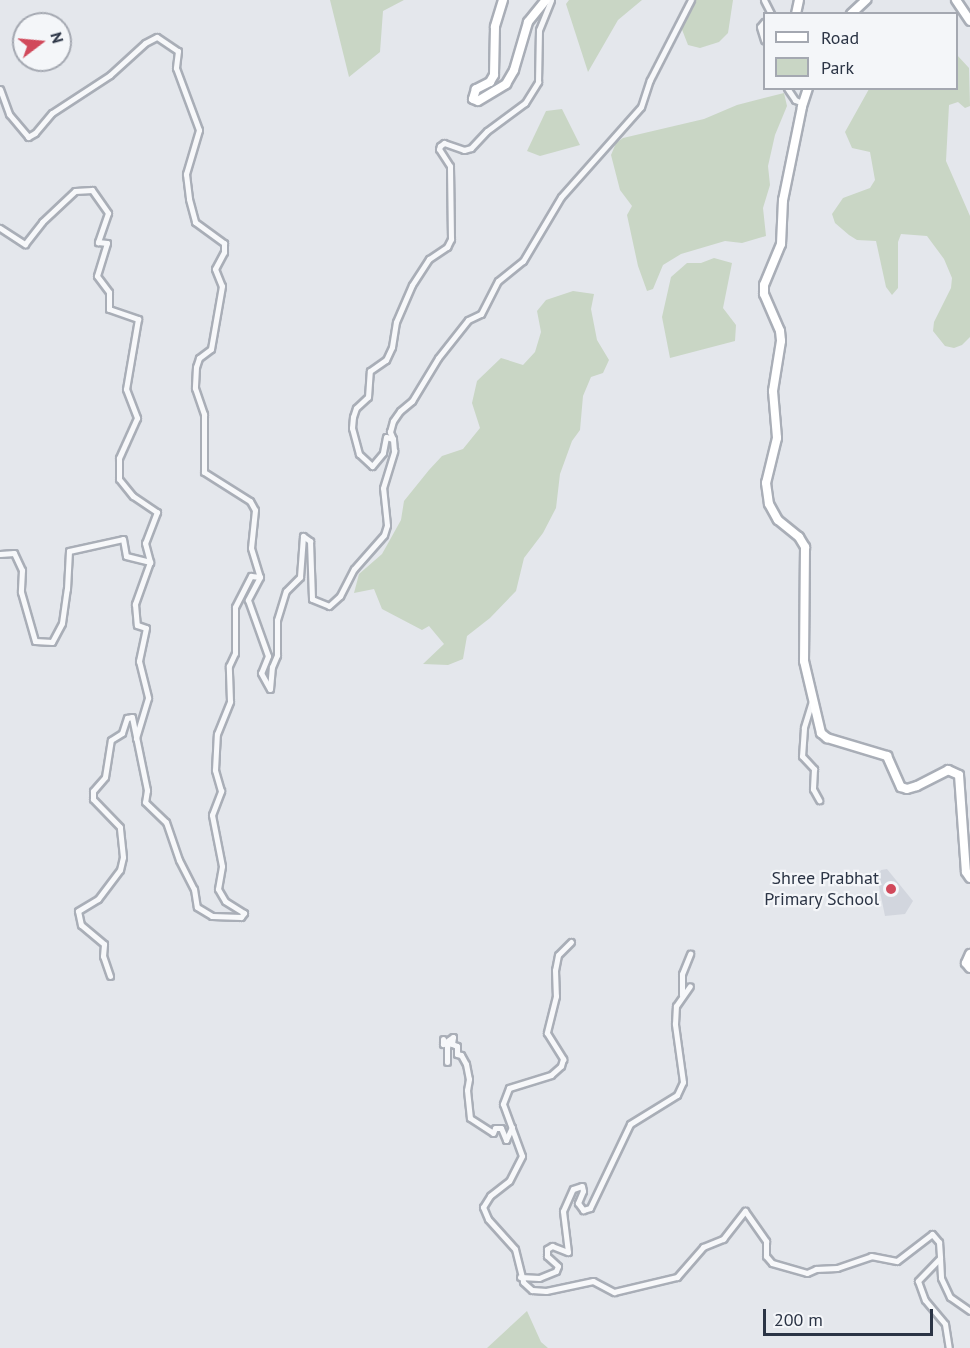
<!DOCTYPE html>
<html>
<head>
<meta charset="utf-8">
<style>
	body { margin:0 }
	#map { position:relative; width:970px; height:1348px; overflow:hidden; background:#e4e7ec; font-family:"PT Sans",sans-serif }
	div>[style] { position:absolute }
	.built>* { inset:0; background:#d2d6de }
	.green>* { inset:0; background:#c9d6c5 }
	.roads { filter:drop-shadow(2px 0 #a9aeb7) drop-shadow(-2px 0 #a9aeb7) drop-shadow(0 2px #a9aeb7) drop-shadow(0 -2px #a9aeb7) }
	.minor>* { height:5px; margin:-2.5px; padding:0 2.5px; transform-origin:2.5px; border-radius:2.5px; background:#f7f8fa }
	.secondary>* { height:8px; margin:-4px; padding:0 4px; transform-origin:4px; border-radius:4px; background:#fff }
	.dots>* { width:16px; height:16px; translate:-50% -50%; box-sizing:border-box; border:3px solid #f4f6f9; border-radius:50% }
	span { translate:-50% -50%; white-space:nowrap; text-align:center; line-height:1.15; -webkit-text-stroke:4.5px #f4f6f9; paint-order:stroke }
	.poi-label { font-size:18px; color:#2b3445 }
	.right { translate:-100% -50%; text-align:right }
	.legend { position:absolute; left:763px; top:12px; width:195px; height:78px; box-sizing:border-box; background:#f4f6f9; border:2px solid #a4a8b1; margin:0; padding:8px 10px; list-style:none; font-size:18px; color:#2b3445 }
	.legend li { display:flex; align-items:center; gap:12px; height:30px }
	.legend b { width:30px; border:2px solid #a4a8b1 }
	.north { position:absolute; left:12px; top:12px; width:60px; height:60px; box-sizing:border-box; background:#f4f6f9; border:2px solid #a4a8b1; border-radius:50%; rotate:74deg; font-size:16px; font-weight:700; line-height:24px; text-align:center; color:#2b3445 }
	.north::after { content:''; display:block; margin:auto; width:21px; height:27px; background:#d1495b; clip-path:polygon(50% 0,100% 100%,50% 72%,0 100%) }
	.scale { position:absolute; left:763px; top:1309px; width:170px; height:27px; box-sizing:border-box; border:3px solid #2b3445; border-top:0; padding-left:8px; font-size:18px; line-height:21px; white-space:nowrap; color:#2b3445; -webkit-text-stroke:4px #f4f6f9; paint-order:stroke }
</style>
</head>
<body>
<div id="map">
	<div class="built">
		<i style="clip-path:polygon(887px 869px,913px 901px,905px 914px,885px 916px,877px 877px,881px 870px)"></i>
	</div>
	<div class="green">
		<i style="clip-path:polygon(330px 0,404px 0,383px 11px,380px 52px,349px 77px)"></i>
		<i style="clip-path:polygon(569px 0,642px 0,618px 20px,588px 72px,566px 4px)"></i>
		<i style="clip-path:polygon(696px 0,733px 0,728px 33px,719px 42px,700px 48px,688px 45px,681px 27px)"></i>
		<i style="clip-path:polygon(957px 55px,969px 68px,970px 106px,965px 108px,958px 102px,949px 105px,946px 161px,970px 216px,970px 337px,962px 345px,954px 348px,945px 346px,933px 331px,934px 322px,951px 288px,952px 278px,944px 259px,927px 236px,901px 234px,898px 242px,898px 288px,892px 295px,886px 287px,876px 241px,857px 240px,849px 235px,835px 223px,832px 214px,843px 198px,870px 188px,875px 180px,870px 152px,852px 148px,845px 132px,869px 89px,956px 88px)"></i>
		<i style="clip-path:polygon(784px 93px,787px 106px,775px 135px,768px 166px,770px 185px,763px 208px,766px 236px,742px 243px,725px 241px,681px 254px,663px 265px,653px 289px,647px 291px,638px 266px,627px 215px,632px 206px,620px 190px,611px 155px,616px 143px,623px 138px,704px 119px,737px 105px)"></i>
		<i style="clip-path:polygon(562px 109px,580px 145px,540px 156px,527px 151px,546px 111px)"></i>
		<i style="clip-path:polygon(714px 258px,732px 263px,723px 308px,736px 325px,735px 341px,670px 358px,662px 317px,671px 277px,687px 263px,701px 263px)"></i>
		<i style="clip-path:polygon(573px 291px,594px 294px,591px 309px,597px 340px,609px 360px,603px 373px,591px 377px,583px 396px,580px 430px,572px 441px,560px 474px,556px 508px,543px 533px,524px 558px,516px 591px,490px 618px,467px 636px,463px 659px,448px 665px,423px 664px,444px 644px,429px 626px,422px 630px,382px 609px,374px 589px,354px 593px,359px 574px,382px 554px,401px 520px,404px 501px,429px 470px,442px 456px,463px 449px,480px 428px,472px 403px,477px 381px,501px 358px,523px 365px,535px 352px,541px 332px,537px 311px,546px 300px)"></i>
		<i style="clip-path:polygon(527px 1311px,541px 1342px,548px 1348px,487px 1348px)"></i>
	</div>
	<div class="roads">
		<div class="minor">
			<i style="left:764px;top:0;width:16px;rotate:63deg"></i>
			<i style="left:764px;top:22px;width:6px;rotate:129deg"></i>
			<i style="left:760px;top:27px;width:14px;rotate:73deg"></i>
			<i style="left:787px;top:88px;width:14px;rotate:56deg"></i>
			<i style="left:795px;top:100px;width:9px;rotate:21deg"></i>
			<i style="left:0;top:89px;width:27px;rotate:70deg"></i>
			<i style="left:9px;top:114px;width:30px;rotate:50deg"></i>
			<i style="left:28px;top:137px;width:8px;rotate:-30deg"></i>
			<i style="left:35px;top:133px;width:26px;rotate:-50deg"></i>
			<i style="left:52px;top:113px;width:69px;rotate:-33.2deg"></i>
			<i style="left:110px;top:75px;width:47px;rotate:-42.4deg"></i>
			<i style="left:145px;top:43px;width:13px;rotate:-27deg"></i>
			<i style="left:157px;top:37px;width:25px;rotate:34deg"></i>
			<i style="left:178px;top:51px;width:17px;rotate:97deg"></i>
			<i style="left:176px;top:68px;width:66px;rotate:69.6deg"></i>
			<i style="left:199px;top:130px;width:46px;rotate:106.5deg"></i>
			<i style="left:186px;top:174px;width:25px;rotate:83deg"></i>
			<i style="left:189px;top:199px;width:24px;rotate:75deg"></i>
			<i style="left:195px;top:222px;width:36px;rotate:36deg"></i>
			<i style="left:224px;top:243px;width:9px;rotate:90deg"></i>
			<i style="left:224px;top:252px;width:19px;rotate:118deg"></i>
			<i style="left:215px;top:269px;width:18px;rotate:68deg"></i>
			<i style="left:222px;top:286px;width:64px;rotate:99.9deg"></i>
			<i style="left:211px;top:349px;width:15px;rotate:143deg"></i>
			<i style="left:199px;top:358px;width:9px;rotate:108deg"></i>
			<i style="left:196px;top:367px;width:21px;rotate:93deg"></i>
			<i style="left:195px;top:388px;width:28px;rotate:71deg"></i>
			<i style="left:204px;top:414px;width:58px;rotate:90deg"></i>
			<i style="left:204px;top:472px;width:54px;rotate:32.2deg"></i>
			<i style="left:250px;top:501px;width:10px;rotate:61deg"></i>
			<i style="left:255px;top:510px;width:38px;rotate:96deg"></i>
			<i style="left:251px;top:548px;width:30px;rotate:73deg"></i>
			<i style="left:0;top:228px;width:30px;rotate:33deg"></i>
			<i style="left:25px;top:244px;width:28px;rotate:-52deg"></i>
			<i style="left:42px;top:222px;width:45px;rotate:-43.2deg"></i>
			<i style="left:75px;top:191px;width:17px;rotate:-3deg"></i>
			<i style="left:92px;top:190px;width:28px;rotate:55deg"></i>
			<i style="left:108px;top:213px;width:31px;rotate:109deg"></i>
			<i style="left:98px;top:242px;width:9px;rotate:6deg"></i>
			<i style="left:107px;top:243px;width:34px;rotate:107deg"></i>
			<i style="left:97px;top:276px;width:20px;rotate:53deg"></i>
			<i style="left:109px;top:292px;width:17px;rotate:90deg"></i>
			<i style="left:109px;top:309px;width:31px;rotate:19deg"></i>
			<i style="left:138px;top:319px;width:71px;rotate:99.7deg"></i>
			<i style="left:126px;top:389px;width:31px;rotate:69deg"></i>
			<i style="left:137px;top:418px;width:44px;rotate:114.2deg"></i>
			<i style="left:119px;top:458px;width:21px;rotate:90deg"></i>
			<i style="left:119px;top:479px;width:22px;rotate:51deg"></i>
			<i style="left:133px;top:496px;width:29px;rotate:34deg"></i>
			<i style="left:157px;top:512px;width:33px;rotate:111deg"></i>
			<i style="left:145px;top:543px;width:20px;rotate:75deg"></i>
			<i style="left:150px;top:562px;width:45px;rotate:109.7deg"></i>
			<i style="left:135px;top:604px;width:21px;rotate:85deg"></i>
			<i style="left:137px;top:625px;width:9px;rotate:18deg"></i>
			<i style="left:146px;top:628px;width:34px;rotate:102deg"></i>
			<i style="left:139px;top:661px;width:38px;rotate:76deg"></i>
			<i style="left:148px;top:698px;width:42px;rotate:106.7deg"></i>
			<i style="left:393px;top:439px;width:8px;rotate:-113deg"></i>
			<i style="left:390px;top:432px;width:11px;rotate:-75deg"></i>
			<i style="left:393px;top:421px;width:12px;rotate:-55deg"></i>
			<i style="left:400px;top:411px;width:16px;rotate:-40deg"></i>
			<i style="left:412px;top:401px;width:50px;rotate:-58.8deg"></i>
			<i style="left:438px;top:358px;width:48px;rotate:-51.7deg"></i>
			<i style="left:468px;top:320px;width:14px;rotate:-25deg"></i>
			<i style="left:481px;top:314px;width:37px;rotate:-63deg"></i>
			<i style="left:498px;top:281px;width:32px;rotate:-39deg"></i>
			<i style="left:523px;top:261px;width:74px;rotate:-59.3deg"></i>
			<i style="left:561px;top:197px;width:120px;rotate:-48.4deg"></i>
			<i style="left:641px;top:107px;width:28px;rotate:-72deg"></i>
			<i style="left:650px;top:80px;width:90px;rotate:-62.9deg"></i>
			<i style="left:0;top:554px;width:14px;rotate:-4deg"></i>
			<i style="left:14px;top:553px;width:19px;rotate:65deg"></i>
			<i style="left:22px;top:570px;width:22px;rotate:93deg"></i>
			<i style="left:21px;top:592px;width:51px;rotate:74.1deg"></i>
			<i style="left:35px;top:641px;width:17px;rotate:3deg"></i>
			<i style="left:52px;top:642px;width:21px;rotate:-62deg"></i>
			<i style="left:62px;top:623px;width:34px;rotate:-82deg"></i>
			<i style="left:67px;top:589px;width:38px;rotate:-87deg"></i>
			<i style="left:69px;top:551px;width:55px;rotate:-12.5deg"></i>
			<i style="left:123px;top:539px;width:17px;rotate:80deg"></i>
			<i style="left:126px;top:556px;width:25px;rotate:14deg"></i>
			<i style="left:260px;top:577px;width:26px;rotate:118deg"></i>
			<i style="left:248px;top:600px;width:59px;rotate:70.3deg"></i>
			<i style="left:268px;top:656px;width:18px;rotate:112deg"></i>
			<i style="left:261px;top:673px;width:18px;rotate:61deg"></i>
			<i style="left:270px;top:689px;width:22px;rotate:-85deg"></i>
			<i style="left:272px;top:667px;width:13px;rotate:-67deg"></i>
			<i style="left:277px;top:655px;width:35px;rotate:-90deg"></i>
			<i style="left:277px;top:620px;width:30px;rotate:-73deg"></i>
			<i style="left:286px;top:591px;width:20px;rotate:-45deg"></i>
			<i style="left:300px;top:577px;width:41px;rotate:-85.8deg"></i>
			<i style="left:303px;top:536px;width:9px;rotate:36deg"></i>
			<i style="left:310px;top:541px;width:58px;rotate:88deg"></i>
			<i style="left:312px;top:599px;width:18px;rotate:22deg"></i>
			<i style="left:329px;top:606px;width:15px;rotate:-42deg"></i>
			<i style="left:340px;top:596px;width:30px;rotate:-63deg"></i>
			<i style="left:354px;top:569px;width:45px;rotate:-48.6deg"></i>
			<i style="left:384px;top:535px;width:10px;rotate:-73deg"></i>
			<i style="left:387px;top:525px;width:37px;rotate:-96deg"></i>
			<i style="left:383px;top:488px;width:39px;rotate:-73deg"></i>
			<i style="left:394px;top:451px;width:12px;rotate:-95deg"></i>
			<i style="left:393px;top:439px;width:7px;rotate:-164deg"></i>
			<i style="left:386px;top:437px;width:16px;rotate:101deg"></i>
			<i style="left:383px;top:453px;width:17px;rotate:130deg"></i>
			<i style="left:372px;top:466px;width:18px;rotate:-137deg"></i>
			<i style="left:359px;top:454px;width:27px;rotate:-105deg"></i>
			<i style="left:352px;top:428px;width:11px;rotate:-85deg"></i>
			<i style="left:353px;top:417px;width:9px;rotate:-72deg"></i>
			<i style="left:356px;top:408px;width:16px;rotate:-43deg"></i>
			<i style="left:368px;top:397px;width:26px;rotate:-86deg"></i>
			<i style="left:370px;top:371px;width:19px;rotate:-35deg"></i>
			<i style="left:386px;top:360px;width:14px;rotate:-65deg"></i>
			<i style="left:392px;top:347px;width:25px;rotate:-81deg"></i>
			<i style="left:396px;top:322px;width:40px;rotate:-66.6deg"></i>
			<i style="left:412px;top:285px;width:31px;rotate:-57deg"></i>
			<i style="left:429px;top:259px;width:22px;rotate:-34deg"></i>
			<i style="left:447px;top:247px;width:9px;rotate:-63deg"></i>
			<i style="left:451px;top:239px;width:73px;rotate:-90.8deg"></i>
			<i style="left:450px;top:166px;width:20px;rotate:-123deg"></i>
			<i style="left:439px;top:149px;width:3px;rotate:-72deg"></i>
			<i style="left:440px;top:146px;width:5px;rotate:-37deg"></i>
			<i style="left:444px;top:143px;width:21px;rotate:19deg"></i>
			<i style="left:464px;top:150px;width:7px;rotate:-16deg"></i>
			<i style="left:471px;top:148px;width:23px;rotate:-47deg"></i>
			<i style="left:487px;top:131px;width:47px;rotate:-36.4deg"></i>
			<i style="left:525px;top:103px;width:25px;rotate:-58deg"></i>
			<i style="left:538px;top:82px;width:52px;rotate:-88.9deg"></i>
			<i style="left:539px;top:30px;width:32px;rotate:-68deg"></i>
			<i style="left:812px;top:701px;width:28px;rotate:107deg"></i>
			<i style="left:804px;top:728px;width:28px;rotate:94deg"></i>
			<i style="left:802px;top:756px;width:18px;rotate:47deg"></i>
			<i style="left:814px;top:769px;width:20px;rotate:93deg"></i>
			<i style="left:813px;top:789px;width:13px;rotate:61deg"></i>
			<i style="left:571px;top:942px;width:18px;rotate:135deg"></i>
			<i style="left:558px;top:955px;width:15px;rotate:101deg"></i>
			<i style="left:555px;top:970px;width:26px;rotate:88deg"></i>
			<i style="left:556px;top:996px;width:38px;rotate:104deg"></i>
			<i style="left:547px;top:1033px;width:31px;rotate:58deg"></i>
			<i style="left:563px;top:1059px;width:7px;rotate:106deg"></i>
			<i style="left:561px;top:1066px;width:13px;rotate:138deg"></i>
			<i style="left:551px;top:1075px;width:44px;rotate:162.8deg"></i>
			<i style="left:509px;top:1088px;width:17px;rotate:111deg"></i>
			<i style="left:503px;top:1104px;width:55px;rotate:69.9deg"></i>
			<i style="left:522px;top:1156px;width:28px;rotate:117deg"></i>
			<i style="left:509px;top:1181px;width:24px;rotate:142deg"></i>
			<i style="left:490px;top:1196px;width:13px;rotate:122deg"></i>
			<i style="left:483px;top:1207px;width:13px;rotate:67deg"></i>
			<i style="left:488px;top:1219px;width:40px;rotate:48deg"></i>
			<i style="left:515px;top:1249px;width:34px;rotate:76deg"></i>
			<i style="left:523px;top:1282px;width:12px;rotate:42deg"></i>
			<i style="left:532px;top:1290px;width:14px;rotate:4deg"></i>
			<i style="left:546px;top:1291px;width:48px;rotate:-12deg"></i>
			<i style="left:593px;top:1281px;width:24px;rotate:28deg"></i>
			<i style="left:614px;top:1292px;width:65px;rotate:-13.4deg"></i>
			<i style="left:677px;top:1277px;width:40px;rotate:-49deg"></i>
			<i style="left:703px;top:1247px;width:22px;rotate:-22deg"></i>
			<i style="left:723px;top:1239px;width:36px;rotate:-52deg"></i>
			<i style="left:745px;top:1211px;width:37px;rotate:55deg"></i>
			<i style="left:766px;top:1241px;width:15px;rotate:90deg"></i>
			<i style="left:766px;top:1256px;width:9px;rotate:49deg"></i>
			<i style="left:772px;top:1263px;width:36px;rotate:16deg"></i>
			<i style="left:807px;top:1273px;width:10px;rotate:-24deg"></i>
			<i style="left:816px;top:1269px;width:21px;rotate:-3deg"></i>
			<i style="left:837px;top:1268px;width:36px;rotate:-19deg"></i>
			<i style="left:871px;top:1256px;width:26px;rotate:11deg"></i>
			<i style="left:897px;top:1261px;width:44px;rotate:-37.6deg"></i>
			<i style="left:932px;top:1234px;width:11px;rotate:49deg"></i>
			<i style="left:939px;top:1242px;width:16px;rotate:86deg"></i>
			<i style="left:940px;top:1258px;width:32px;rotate:134deg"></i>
			<i style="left:918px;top:1281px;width:20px;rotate:70deg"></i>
			<i style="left:925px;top:1300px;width:31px;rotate:50deg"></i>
			<i style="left:945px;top:1324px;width:24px;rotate:81deg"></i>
			<i style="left:110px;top:976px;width:21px;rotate:-109deg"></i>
			<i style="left:103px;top:956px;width:12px;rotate:-85deg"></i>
			<i style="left:104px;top:944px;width:30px;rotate:-140deg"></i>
			<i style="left:81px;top:925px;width:14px;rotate:-102deg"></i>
			<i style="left:78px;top:911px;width:23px;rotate:-31deg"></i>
			<i style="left:98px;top:899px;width:36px;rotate:-53deg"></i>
			<i style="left:120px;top:870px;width:13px;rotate:-77deg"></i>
			<i style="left:123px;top:857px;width:30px;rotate:-96deg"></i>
			<i style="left:120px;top:827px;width:39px;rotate:-134deg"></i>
			<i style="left:93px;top:799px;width:8px;rotate:-90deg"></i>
			<i style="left:93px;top:791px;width:18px;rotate:-49deg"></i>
			<i style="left:105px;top:777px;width:37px;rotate:-81deg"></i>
			<i style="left:111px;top:740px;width:13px;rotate:-32deg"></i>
			<i style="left:122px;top:733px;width:16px;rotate:-72deg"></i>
			<i style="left:127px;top:718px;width:5px;rotate:-11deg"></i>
			<i style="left:132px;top:717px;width:75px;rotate:78.4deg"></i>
			<i style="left:147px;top:790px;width:12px;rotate:99deg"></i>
			<i style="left:145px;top:802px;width:29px;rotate:44deg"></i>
			<i style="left:166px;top:822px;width:40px;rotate:71.1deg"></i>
			<i style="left:179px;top:860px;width:33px;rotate:63deg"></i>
			<i style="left:194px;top:889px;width:18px;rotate:81deg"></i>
			<i style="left:197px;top:907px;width:17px;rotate:31deg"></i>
			<i style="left:212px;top:916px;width:29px;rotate:2deg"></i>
			<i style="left:241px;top:917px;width:5px;rotate:-53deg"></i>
			<i style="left:244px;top:913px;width:22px;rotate:-148deg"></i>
			<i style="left:225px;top:901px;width:14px;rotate:-120deg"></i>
			<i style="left:218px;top:889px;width:23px;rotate:-80deg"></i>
			<i style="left:222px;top:866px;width:52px;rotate:-101.1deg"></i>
			<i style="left:212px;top:815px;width:26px;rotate:-69deg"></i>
			<i style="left:221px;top:791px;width:22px;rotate:-106deg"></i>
			<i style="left:215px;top:770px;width:36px;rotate:-87deg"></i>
			<i style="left:217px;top:734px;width:35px;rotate:-68deg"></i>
			<i style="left:230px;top:701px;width:35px;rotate:-92deg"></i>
			<i style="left:229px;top:666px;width:14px;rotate:-65deg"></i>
			<i style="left:235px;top:653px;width:46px;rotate:-90deg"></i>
			<i style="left:235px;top:607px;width:35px;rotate:-63deg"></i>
			<i style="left:251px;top:576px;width:9px;rotate:6deg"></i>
			<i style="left:682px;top:995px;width:21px;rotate:-90deg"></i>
			<i style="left:682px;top:974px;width:22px;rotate:-68deg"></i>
			<i style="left:443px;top:1039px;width:5px;rotate:90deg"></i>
			<i style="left:443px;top:1044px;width:12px;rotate:-35deg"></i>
			<i style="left:453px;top:1037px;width:7px;rotate:98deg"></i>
			<i style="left:452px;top:1044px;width:5px;rotate:22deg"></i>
			<i style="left:457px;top:1046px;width:8px;rotate:90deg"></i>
			<i style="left:457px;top:1054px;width:4px;rotate:14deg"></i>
			<i style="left:461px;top:1055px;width:10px;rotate:61deg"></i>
			<i style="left:466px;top:1064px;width:15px;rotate:79deg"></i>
			<i style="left:469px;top:1079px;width:11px;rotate:100deg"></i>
			<i style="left:467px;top:1090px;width:28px;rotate:84deg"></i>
			<i style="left:470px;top:1118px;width:27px;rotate:33deg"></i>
			<i style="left:493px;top:1133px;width:5px;rotate:-68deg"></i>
			<i style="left:495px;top:1128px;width:6px"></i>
			<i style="left:501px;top:1128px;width:13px;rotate:67deg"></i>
			<i style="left:506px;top:1140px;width:14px;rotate:-65deg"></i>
			<i style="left:447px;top:1062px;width:15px;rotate:-90deg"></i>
			<i style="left:447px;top:1047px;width:8px;rotate:-67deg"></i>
			<i style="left:940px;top:1258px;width:20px;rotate:87deg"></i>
			<i style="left:941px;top:1278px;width:21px;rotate:65deg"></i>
			<i style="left:950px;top:1297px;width:24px;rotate:35deg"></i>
			<i style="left:520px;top:1277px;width:19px;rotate:3deg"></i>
			<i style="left:539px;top:1278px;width:18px;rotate:-22deg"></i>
			<i style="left:556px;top:1271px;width:5px;rotate:-68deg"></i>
			<i style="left:558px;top:1266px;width:15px;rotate:-138deg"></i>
			<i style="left:547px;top:1256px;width:7px;rotate:-90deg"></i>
			<i style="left:547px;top:1249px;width:6px;rotate:-31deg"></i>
			<i style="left:552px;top:1246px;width:17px;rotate:21deg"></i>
			<i style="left:568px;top:1252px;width:41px;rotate:-97deg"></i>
			<i style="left:563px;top:1211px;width:24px;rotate:-66deg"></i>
			<i style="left:573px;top:1189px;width:9px;rotate:-18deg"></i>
			<i style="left:582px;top:1186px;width:5px;rotate:79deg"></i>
			<i style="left:583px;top:1191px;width:13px;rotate:113deg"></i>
			<i style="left:578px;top:1203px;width:9px;rotate:54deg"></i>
			<i style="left:583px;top:1210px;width:7px;rotate:-16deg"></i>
			<i style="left:590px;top:1208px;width:93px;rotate:-64.5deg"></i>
			<i style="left:630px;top:1124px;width:55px;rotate:-31.7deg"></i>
			<i style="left:677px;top:1095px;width:14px;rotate:-65deg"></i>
			<i style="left:683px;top:1082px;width:59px;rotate:-97.9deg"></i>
			<i style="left:675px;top:1024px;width:18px;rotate:-87deg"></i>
			<i style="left:676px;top:1006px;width:24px;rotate:-55deg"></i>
		</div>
		<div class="secondary">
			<i style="left:503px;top:0;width:28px;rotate:107deg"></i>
			<i style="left:495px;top:27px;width:48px;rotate:91.2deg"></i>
			<i style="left:494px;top:75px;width:8px;rotate:120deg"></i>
			<i style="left:490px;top:82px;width:16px;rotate:153deg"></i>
			<i style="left:476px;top:89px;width:10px;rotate:107deg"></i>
			<i style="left:473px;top:99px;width:5px;rotate:22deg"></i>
			<i style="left:478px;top:101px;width:33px;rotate:-31deg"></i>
			<i style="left:506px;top:84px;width:16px;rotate:-60deg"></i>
			<i style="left:514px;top:70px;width:50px;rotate:-73.7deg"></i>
			<i style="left:528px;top:22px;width:28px;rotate:-51deg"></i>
			<i style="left:956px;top:0;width:25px;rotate:56deg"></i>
			<i style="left:796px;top:14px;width:14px;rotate:-78deg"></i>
			<i style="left:851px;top:14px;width:21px;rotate:-43deg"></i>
			<i style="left:808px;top:88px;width:20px;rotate:108deg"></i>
			<i style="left:802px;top:107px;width:95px;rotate:101.5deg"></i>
			<i style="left:783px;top:200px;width:44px;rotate:92.6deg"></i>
			<i style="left:781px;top:244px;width:44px;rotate:112.5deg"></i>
			<i style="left:764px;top:285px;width:9px;rotate:90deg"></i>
			<i style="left:764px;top:294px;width:40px;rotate:66.6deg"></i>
			<i style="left:780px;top:331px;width:10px;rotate:84deg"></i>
			<i style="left:781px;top:341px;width:51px;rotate:99.1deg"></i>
			<i style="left:773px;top:391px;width:47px;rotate:85.1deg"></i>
			<i style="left:777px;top:438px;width:46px;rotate:103.7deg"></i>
			<i style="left:766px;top:483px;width:21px;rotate:82deg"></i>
			<i style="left:769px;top:504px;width:18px;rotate:61deg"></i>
			<i style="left:778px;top:520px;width:27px;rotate:39deg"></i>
			<i style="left:799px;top:537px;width:12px;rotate:59deg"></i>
			<i style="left:805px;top:547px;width:114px;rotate:90.5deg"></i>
			<i style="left:804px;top:661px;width:74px;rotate:76.7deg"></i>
			<i style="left:821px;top:733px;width:8px;rotate:40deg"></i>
			<i style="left:827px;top:738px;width:63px;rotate:16.7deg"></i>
			<i style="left:887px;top:756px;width:34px;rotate:66deg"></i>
			<i style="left:901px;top:787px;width:6px;rotate:18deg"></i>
			<i style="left:907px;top:789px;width:10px;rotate:-17deg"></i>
			<i style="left:917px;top:786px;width:35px;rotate:-27deg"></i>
			<i style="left:948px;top:770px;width:12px;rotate:24deg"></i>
			<i style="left:959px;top:775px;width:97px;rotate:85.9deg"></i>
			<i style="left:966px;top:872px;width:7px;rotate:56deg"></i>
			<i style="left:970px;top:954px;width:10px;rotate:114deg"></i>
			<i style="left:966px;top:963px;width:6px;rotate:51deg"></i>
		</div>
	</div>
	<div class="dots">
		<i style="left:891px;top:889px;background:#d1495b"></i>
	</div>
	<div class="poi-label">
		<span class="right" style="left:879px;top:889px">Shree Prabhat<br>Primary School</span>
	</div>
	<ul class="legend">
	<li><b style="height:8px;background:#fff"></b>Road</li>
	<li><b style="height:16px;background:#c9d6c5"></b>Park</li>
	</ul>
	<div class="north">N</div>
	<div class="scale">200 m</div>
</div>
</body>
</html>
